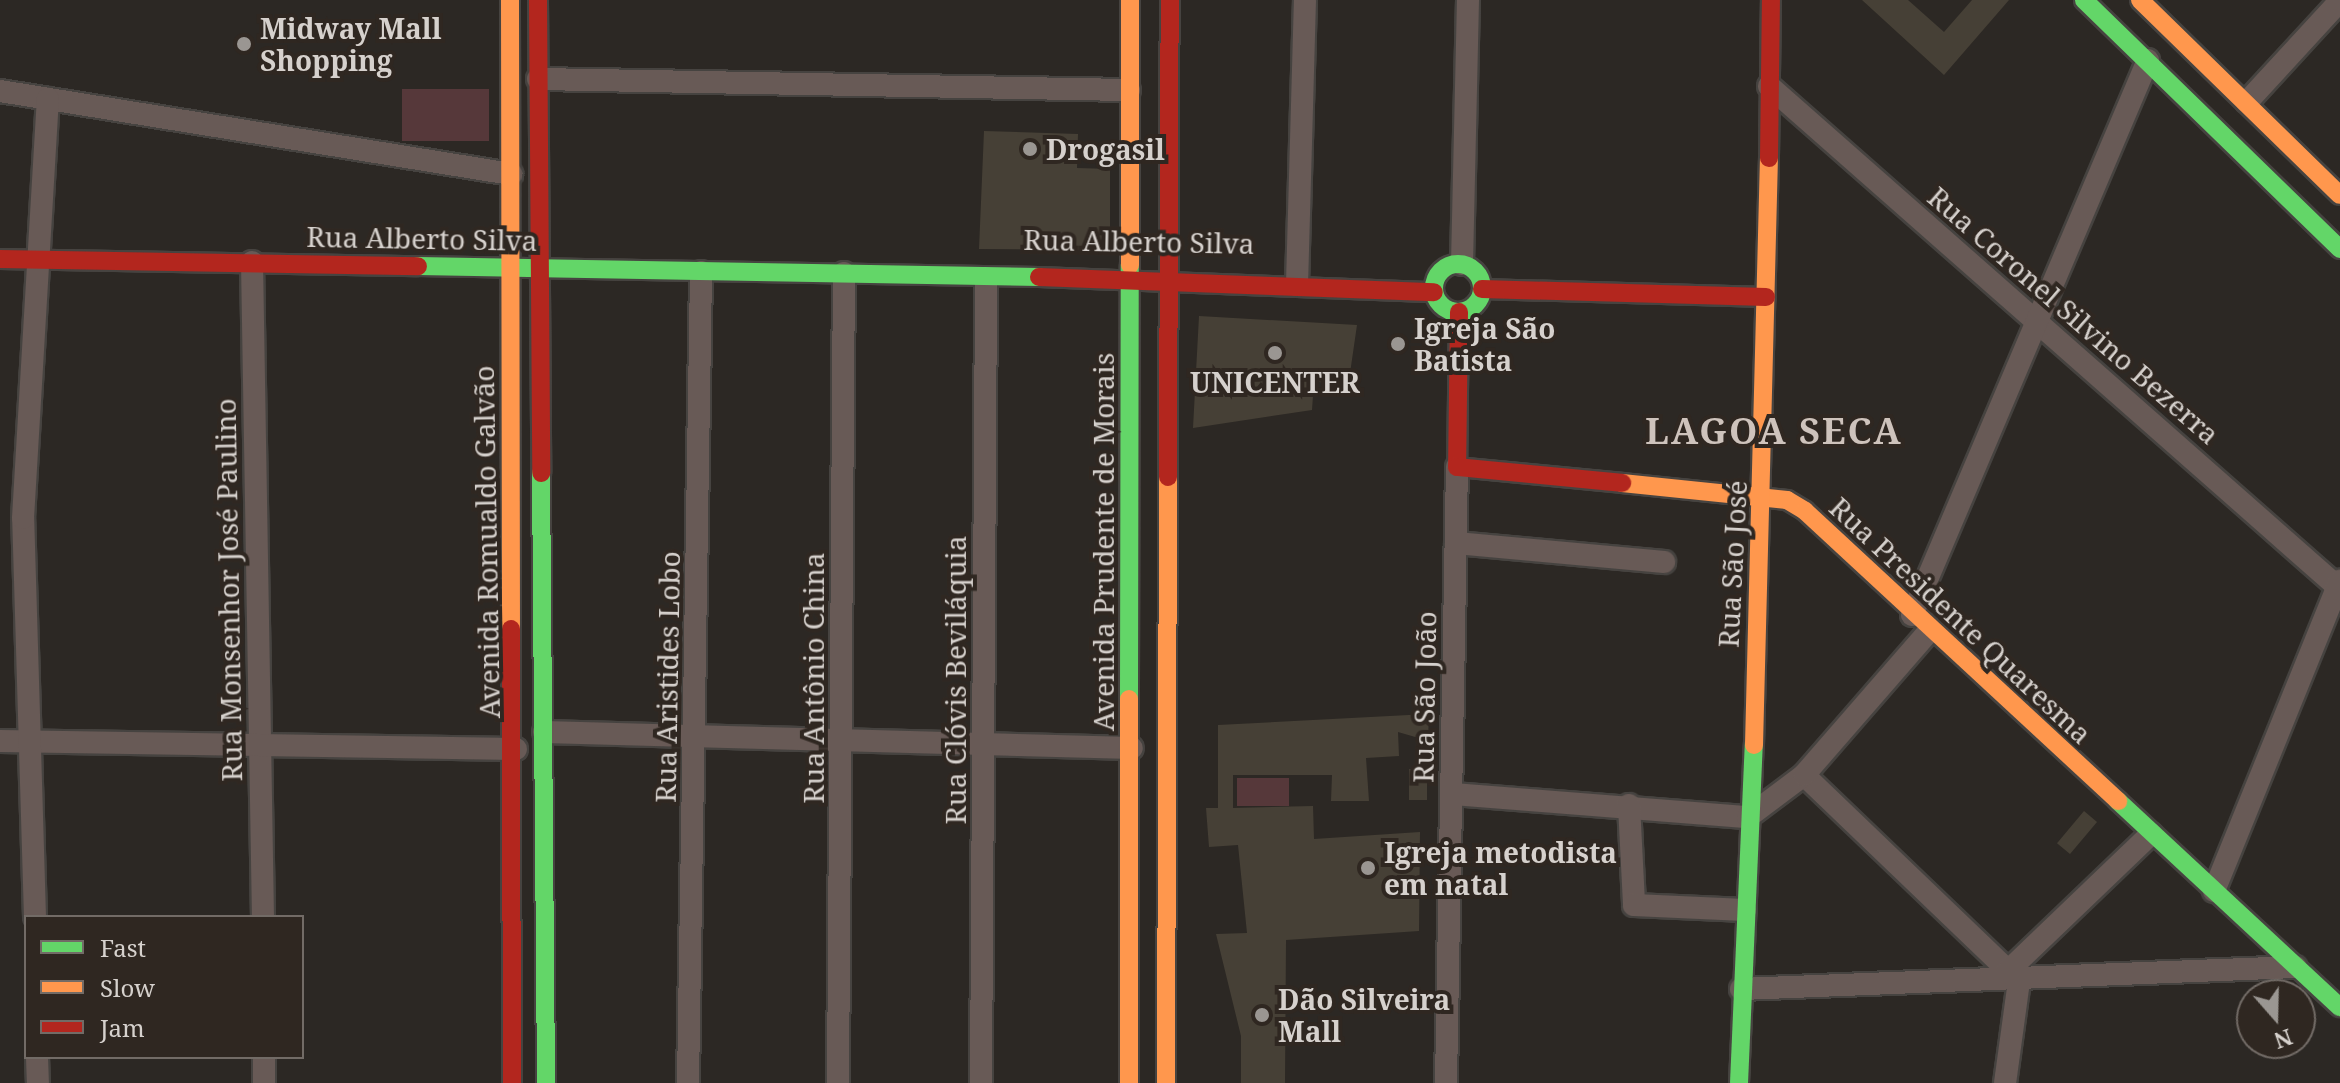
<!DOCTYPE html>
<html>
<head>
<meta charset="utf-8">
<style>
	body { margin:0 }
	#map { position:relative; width:2340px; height:1083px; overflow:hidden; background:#2c2824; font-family:"Noto Serif",serif }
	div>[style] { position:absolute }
	.green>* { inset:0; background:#56383a; transform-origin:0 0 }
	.building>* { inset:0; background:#464036; transform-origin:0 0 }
	.roads { filter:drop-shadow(2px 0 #464340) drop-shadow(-2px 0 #464340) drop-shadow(0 2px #464340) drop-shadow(0 -2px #464340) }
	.street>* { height:22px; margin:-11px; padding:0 11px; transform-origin:11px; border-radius:11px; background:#685a56 }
	.fast>* { height:18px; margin:-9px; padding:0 9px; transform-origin:9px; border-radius:9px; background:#63d668 }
	.fast>.ring { margin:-9px; padding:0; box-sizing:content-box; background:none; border:18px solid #63d668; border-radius:50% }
	.slow>* { height:18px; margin:-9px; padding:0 9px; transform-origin:9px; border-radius:9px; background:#ff974d }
	.jam>* { height:18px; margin:-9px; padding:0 9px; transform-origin:9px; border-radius:9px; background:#b3261e }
	.dots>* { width:22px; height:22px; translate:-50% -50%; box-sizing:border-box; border:4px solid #2f2721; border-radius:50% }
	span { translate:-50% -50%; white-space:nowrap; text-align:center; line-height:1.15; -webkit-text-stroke:8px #2f2721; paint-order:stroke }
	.poi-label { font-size:28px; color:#d6d1cd; font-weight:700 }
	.left { translate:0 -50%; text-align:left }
	.street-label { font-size:28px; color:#d6d1cd }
	.district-label { font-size:36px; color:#cec3bc; font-weight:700; letter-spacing:2px }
	.legend { position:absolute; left:24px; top:915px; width:280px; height:144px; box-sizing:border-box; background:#2f2721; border:2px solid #726b66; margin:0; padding:10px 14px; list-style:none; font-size:24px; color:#d6d1cd }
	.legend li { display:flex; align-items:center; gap:16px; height:40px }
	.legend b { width:40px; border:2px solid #726b66 }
	.north { position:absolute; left:2236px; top:979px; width:80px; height:80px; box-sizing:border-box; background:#2f2721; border:2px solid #726b66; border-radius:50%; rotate:160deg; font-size:22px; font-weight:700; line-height:32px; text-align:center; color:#d6d1cd }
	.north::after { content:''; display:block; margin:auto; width:28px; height:36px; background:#9a9692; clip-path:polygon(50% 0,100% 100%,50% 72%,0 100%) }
</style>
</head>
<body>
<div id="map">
	<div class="green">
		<i style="left:489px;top:89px;width:52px;height:87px;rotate:90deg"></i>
		<i style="left:1237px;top:778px;width:52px;height:28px"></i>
	</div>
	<div class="building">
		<i style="clip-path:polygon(1862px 0,1908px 0,1944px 32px,1972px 0,2009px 0,1944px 75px)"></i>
		<i style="clip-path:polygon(984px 131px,1078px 134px,1077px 168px,1110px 169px,1110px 250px,979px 249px)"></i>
		<i style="clip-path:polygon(1199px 316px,1357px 325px,1348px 387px,1314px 381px,1312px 410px,1193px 428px)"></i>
		<i style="clip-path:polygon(1428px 714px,1429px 741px,1398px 732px,1399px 756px,1366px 758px,1369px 801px,1331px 801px,1332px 775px,1233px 775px,1233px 808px,1313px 806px,1314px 839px,1420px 832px,1419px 931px,1286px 940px,1285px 1083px,1241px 1083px,1241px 1036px,1216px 934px,1247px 933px,1238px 845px,1209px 847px,1206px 808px,1218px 808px,1218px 725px)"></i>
		<i style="left:1409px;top:769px;width:18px;height:31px"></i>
		<i style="left:2084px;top:811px;width:17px;height:42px;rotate:40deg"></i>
	</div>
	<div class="roads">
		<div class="street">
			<i style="left:538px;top:79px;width:591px;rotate:1.07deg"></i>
			<i style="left:1769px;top:86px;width:761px;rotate:41.38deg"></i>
			<i style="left:0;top:91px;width:518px;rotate:9.23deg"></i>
			<i style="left:2247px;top:102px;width:137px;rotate:-47.4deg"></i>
			<i style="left:252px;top:262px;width:655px;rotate:89.04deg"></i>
			<i style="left:1462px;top:264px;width:264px;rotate:-88.7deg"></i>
			<i style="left:1297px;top:285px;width:285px;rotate:-88.4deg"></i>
			<i style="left:1456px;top:543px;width:209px;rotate:5.2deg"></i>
			<i style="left:1912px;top:615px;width:603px;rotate:-66.96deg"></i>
			<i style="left:544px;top:732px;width:588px;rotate:1.56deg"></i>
			<i style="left:0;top:741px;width:516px;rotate:0.89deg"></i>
			<i style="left:1804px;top:775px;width:298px;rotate:43.8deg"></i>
			<i style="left:2019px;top:981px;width:103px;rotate:97.8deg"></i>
			<i style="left:1453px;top:794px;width:296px;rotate:4.5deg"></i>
			<i style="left:1748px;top:817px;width:70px;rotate:-36.9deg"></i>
			<i style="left:1804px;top:775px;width:191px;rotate:-49deg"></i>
			<i style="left:1629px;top:805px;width:100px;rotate:87.1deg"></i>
			<i style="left:1634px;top:905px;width:111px;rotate:2.6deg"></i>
			<i style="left:2214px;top:891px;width:335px;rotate:-67.9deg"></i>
			<i style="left:35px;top:917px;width:399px;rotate:-91.7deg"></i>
			<i style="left:23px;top:518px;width:420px;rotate:-86.6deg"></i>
			<i style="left:2008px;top:971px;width:198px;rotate:-43.8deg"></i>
			<i style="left:1741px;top:989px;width:555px;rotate:-2.27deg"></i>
			<i style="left:37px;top:1057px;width:26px;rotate:88deg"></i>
			<i style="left:264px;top:1057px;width:26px;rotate:90deg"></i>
			<i style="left:688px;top:1083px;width:811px;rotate:-89.08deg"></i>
			<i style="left:838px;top:1083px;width:810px;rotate:-89.58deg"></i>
			<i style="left:981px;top:1083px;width:805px;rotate:-89.64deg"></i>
			<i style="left:1446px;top:1083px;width:616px;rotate:-88.98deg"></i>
		</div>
		<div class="fast">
			<i style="left:2084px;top:0;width:357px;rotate:44.2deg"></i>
			<i class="ring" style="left:1434px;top:264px;width:30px;height:30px"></i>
			<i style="left:418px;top:266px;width:621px;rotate:1.01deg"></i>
			<i style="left:541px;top:473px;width:610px;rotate:89.53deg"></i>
			<i style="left:1129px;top:699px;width:434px;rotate:-89.9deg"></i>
			<i style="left:2118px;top:801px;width:303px;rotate:42.9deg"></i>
			<i style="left:1739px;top:1083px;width:338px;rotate:-87.5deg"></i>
		</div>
		<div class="slow">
			<i style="left:510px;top:0;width:629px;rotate:89.91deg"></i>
			<i style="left:2140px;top:0;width:279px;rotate:44.3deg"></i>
			<i style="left:1130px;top:265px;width:265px;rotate:-90deg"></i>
			<i style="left:1622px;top:483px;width:166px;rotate:5.9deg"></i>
			<i style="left:1787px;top:500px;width:21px;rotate:31deg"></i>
			<i style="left:1805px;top:511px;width:427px;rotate:42.8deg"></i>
			<i style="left:1754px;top:745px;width:587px;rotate:-88.54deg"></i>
			<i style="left:1129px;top:1083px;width:384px;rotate:-90deg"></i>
			<i style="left:1166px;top:1083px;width:606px;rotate:-89.81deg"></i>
		</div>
		<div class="jam">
			<i style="left:538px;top:0;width:473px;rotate:89.6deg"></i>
			<i style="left:1769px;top:158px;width:158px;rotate:-89.3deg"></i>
			<i style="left:0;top:259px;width:418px;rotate:1deg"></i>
			<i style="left:1039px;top:277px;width:395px;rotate:2.2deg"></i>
			<i style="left:1482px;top:289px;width:284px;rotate:1.6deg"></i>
			<i style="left:1459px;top:312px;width:155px;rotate:90.7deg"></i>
			<i style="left:1457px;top:467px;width:166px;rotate:5.5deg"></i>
			<i style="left:1168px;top:477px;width:477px;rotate:-89.8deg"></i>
			<i style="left:511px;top:629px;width:454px;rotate:89.9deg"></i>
		</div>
	</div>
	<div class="dots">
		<i style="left:244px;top:44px;background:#9a9692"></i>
		<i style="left:1030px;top:149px;background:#9a9692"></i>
		<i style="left:1398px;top:344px;background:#9a9692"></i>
		<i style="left:1275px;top:353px;background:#9a9692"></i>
		<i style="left:1368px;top:868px;background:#9a9692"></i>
		<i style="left:1262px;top:1015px;background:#9a9692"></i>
	</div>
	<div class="poi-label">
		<span class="left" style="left:260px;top:44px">Midway Mall<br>Shopping</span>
		<span class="left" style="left:1046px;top:149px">Drogasil</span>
		<span class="left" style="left:1414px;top:344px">Igreja São<br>Batista</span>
		<span style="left:1275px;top:382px">UNICENTER</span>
		<span class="left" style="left:1384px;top:868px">Igreja metodista<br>em natal</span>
		<span class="left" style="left:1278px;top:1015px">Dão Silveira<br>Mall</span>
	</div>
	<div class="street-label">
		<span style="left:422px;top:238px;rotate:1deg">Rua Alberto Silva</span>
		<span style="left:1139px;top:241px;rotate:1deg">Rua Alberto Silva</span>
		<span style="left:2074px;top:315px;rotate:41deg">Rua Coronel Silvino Bezerra</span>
		<span style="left:486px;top:542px;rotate:-91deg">Avenida Romualdo Galvão</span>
		<span style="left:1103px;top:542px;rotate:-90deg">Avenida Prudente de Morais</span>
		<span style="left:1732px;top:564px;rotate:-87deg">Rua São José</span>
		<span style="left:228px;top:590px;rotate:-91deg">Rua Monsenhor José Paulino</span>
		<span style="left:1961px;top:620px;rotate:43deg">Rua Presidente Quaresma</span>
		<span style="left:667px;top:677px;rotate:-89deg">Rua Aristides Lobo</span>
		<span style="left:813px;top:678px;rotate:-90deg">Rua Antônio China</span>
		<span style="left:955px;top:680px;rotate:-90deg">Rua Clóvis Beviláquia</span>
		<span style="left:1424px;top:697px;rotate:-89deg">Rua São João</span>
	</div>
	<div class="district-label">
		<span style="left:1774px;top:431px">LAGOA SECA</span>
	</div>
	<ul class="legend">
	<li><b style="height:10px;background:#63d668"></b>Fast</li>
	<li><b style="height:10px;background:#ff974d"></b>Slow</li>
	<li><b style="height:10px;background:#b3261e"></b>Jam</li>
	</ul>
	<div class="north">N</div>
</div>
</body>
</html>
